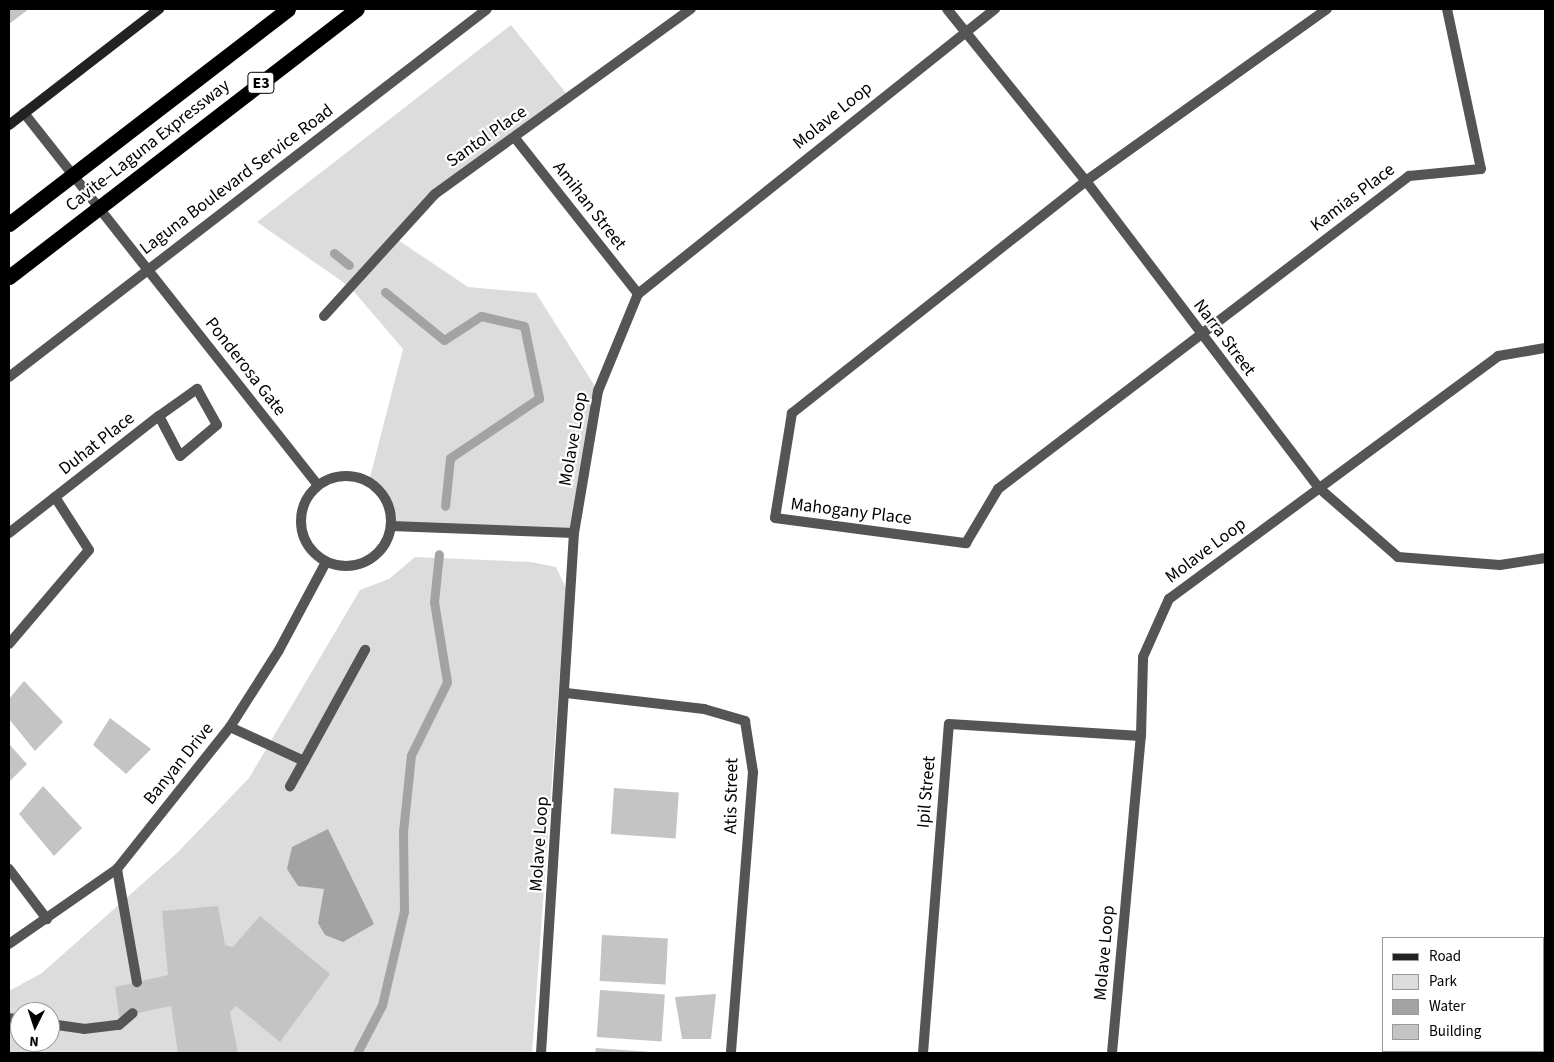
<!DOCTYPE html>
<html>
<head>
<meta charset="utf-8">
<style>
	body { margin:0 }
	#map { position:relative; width:1554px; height:1062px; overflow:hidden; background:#fff; font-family:"Source Sans 3",sans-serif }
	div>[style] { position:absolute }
	.green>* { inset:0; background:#dcdcdc }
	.water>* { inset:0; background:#a3a3a3 }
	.stream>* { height:9px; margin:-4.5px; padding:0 4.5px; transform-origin:4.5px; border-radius:4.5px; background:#a3a3a3 }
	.building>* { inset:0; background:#c4c4c4; transform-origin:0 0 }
	.lane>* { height:10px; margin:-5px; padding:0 5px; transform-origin:5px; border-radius:5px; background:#555 }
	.street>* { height:10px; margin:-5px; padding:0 5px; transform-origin:5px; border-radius:5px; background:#555 }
	.street>.ring { margin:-5px; padding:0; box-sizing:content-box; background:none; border:10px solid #555; border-radius:50% }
	.secondary>* { height:10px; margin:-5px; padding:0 5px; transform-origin:5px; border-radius:5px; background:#222 }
	.highway>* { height:15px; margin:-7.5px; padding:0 7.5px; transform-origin:7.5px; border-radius:7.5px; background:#000 }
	span { translate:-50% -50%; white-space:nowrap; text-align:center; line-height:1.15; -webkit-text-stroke:4.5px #fff; paint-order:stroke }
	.shield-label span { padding:1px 4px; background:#fff; border:1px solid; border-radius:4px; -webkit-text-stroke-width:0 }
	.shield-label { font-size:16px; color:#000; font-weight:700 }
	.street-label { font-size:18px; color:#000 }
	.frame { position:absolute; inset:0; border:10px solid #000; pointer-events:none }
	.legend { position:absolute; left:1382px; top:937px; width:162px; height:115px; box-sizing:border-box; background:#fff; border:1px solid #999; margin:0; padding:6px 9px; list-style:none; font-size:15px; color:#000 }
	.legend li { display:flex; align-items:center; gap:10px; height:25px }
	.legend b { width:25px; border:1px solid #999 }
	.north { position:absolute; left:10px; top:1002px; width:50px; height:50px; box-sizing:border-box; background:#fff; border:1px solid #999; border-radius:50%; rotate:184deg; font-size:14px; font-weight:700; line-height:20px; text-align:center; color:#000 }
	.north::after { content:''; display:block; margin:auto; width:18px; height:22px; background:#000; clip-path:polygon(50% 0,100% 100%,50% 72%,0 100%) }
</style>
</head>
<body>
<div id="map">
	<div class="green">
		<i style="clip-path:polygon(511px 25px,570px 98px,435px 194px,395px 238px,468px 287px,536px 293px,598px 391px,574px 533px,391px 526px,387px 500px,369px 481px,403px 349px,350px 287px,257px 222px)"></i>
		<i style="clip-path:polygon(evenodd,415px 557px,531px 562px,556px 567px,566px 588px,532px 1053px,9px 1053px,9px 991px,42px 973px,178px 852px,249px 778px,360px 590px,389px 579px,415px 557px,20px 1012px,50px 1012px,50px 1042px,20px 1042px,20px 1012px)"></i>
	</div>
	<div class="water">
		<i style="clip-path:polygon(328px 829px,374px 924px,343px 942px,325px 935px,318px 923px,324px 889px,298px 886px,287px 869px,292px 847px)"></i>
	</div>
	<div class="stream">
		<i style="left:334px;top:253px;width:19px;rotate:39deg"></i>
		<i style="left:385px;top:292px;width:76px;rotate:39.1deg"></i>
		<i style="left:444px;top:340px;width:44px;rotate:-33deg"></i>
		<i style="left:481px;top:316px;width:44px;rotate:13.1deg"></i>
		<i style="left:524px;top:326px;width:74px;rotate:78.2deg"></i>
		<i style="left:539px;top:398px;width:107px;rotate:146deg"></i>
		<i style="left:450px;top:458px;width:48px;rotate:95.9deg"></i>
		<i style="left:357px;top:1053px;width:54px;rotate:-62.5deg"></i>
		<i style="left:382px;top:1005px;width:97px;rotate:-76.8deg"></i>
		<i style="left:404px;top:911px;width:79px;rotate:-90.7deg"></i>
		<i style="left:403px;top:832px;width:77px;rotate:-84.1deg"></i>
		<i style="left:411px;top:755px;width:81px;rotate:-63.7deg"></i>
		<i style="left:447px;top:682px;width:81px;rotate:-99.2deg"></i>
		<i style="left:434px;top:602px;width:48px;rotate:-84.1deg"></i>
	</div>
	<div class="building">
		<i style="clip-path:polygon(9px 9px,29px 9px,9px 24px)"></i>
		<i style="clip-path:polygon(24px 681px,63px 722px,35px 751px,9px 719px,9px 699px)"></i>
		<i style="clip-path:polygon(110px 718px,151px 749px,126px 774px,93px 745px)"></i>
		<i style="clip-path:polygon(9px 744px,27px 764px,9px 782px)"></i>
		<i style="clip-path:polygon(43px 786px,82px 828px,54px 856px,19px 814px)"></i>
		<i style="left:614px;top:788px;width:65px;height:46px;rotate:4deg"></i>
		<i style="clip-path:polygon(218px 906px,225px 945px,233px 947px,260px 916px,330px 974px,280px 1042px,236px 1006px,230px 1012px,238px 1053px,178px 1053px,171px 1006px,119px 1017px,115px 987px,168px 975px,162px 911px)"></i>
		<i style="left:602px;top:935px;width:66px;height:46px;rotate:3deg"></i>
		<i style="left:600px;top:990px;width:65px;height:47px;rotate:4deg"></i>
		<i style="clip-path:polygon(716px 994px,711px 1039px,682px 1039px,675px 997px)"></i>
		<i style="clip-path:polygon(596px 1048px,650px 1052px,650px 1053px,595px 1053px)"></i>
	</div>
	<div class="lane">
		<i style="left:230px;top:727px;width:81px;rotate:24.7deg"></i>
		<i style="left:304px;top:761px;width:29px;rotate:119deg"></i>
		<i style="left:304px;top:761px;width:127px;rotate:-61.2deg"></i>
		<i style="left:117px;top:869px;width:115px;rotate:80deg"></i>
		<i style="left:9px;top:1018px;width:11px;rotate:10deg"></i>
		<i style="left:50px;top:1024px;width:34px;rotate:8deg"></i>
		<i style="left:84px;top:1029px;width:35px;rotate:-7deg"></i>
		<i style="left:119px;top:1025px;width:18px;rotate:-41deg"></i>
	</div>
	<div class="street">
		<i style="left:947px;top:9px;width:221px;rotate:51.1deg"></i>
		<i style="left:1086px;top:181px;width:385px;rotate:52.8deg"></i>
		<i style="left:1319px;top:488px;width:105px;rotate:41.1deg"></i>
		<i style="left:1398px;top:557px;width:102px;rotate:4.5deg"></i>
		<i style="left:1500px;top:565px;width:46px;rotate:-8.8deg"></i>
		<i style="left:1327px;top:9px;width:296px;rotate:144.5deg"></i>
		<i style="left:1086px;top:181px;width:375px;rotate:141.7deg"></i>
		<i style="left:792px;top:413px;width:106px;rotate:99.2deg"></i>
		<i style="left:775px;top:518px;width:193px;rotate:7.5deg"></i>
		<i style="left:966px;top:543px;width:63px;rotate:-59.3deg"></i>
		<i style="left:998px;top:489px;width:517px;rotate:-37.29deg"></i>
		<i style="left:1409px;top:176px;width:72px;rotate:-5.6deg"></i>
		<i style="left:1481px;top:169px;width:164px;rotate:-102deg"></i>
		<i style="left:24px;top:113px;width:474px;rotate:51.7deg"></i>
		<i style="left:515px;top:138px;width:199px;rotate:51.7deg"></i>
		<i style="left:324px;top:316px;width:165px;rotate:-47.7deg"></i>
		<i style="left:435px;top:194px;width:316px;rotate:-35.9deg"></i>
		<i style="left:9px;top:377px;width:603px;rotate:-37.59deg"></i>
		<i class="ring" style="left:301px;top:476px;width:80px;height:80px"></i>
		<i style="left:391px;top:526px;width:183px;rotate:2.2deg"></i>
		<i style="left:9px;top:533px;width:190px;rotate:-38deg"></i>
		<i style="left:159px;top:416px;width:47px;rotate:-35.4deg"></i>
		<i style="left:197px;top:389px;width:41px;rotate:60.9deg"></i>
		<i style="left:217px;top:425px;width:48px;rotate:140deg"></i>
		<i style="left:180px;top:456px;width:45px;rotate:-117.7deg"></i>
		<i style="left:9px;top:644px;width:123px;rotate:-49.6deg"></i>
		<i style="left:89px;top:550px;width:63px;rotate:-122.7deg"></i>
		<i style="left:566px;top:693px;width:139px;rotate:6.6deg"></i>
		<i style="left:704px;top:709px;width:43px;rotate:16.3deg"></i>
		<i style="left:745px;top:721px;width:52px;rotate:81.1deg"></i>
		<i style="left:753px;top:772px;width:282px;rotate:94.5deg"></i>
		<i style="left:9px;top:869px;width:63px;rotate:52.8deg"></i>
		<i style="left:9px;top:944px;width:131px;rotate:-34.8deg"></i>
		<i style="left:117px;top:869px;width:181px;rotate:-51.5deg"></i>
		<i style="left:230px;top:727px;width:91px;rotate:-57.5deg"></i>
		<i style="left:279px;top:650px;width:100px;rotate:-61.9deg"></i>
		<i style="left:541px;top:1053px;width:521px;rotate:-86.37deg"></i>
		<i style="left:574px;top:533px;width:144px;rotate:-80.4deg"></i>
		<i style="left:598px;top:391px;width:105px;rotate:-67.6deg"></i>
		<i style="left:638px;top:294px;width:457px;rotate:-38.6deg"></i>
		<i style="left:923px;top:1053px;width:330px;rotate:-85.5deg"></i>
		<i style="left:949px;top:724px;width:192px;rotate:3.6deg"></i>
		<i style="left:1112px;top:1053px;width:318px;rotate:-84.8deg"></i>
		<i style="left:1141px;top:736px;width:79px;rotate:-88.5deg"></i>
		<i style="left:1143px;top:657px;width:64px;rotate:-65.9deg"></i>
		<i style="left:1169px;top:599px;width:409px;rotate:-36.4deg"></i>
		<i style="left:1498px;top:356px;width:48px;rotate:-9.7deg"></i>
	</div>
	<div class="secondary">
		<i style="left:9px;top:125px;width:190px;rotate:-37.7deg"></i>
	</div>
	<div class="highway">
		<i style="left:9px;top:224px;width:352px;rotate:-37.6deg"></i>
		<i style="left:9px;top:277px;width:439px;rotate:-37.6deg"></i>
	</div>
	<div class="shield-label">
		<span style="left:261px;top:83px">E3</span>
	</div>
	<div class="street-label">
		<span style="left:833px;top:116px;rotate:-39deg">Molave Loop</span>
		<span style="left:487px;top:137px;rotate:-35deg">Santol Place</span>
		<span style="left:148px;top:146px;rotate:-38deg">Cavite–Laguna Expressway</span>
		<span style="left:237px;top:180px;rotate:-37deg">Laguna Boulevard Service Road</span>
		<span style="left:1353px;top:198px;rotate:-37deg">Kamias Place</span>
		<span style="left:589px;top:206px;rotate:52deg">Amihan Street</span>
		<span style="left:1224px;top:338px;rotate:53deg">Narra Street</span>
		<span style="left:245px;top:367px;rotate:52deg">Ponderosa Gate</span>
		<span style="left:574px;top:439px;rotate:-80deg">Molave Loop</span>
		<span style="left:97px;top:444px;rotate:-38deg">Duhat Place</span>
		<span style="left:851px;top:512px;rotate:7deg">Mahogany Place</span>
		<span style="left:1206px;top:551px;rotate:-37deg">Molave Loop</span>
		<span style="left:179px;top:764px;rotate:-51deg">Banyan Drive</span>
		<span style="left:927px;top:792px;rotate:-85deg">Ipil Street</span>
		<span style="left:732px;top:796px;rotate:-89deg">Atis Street</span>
		<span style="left:540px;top:844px;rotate:-86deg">Molave Loop</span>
		<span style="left:1105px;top:953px;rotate:-85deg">Molave Loop</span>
	</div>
	<div class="frame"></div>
	<ul class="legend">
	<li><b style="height:6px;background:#222"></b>Road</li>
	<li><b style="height:14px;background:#dcdcdc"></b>Park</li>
	<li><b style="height:14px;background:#a3a3a3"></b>Water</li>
	<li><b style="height:14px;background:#c4c4c4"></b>Building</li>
	</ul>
	<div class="north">N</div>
</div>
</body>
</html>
